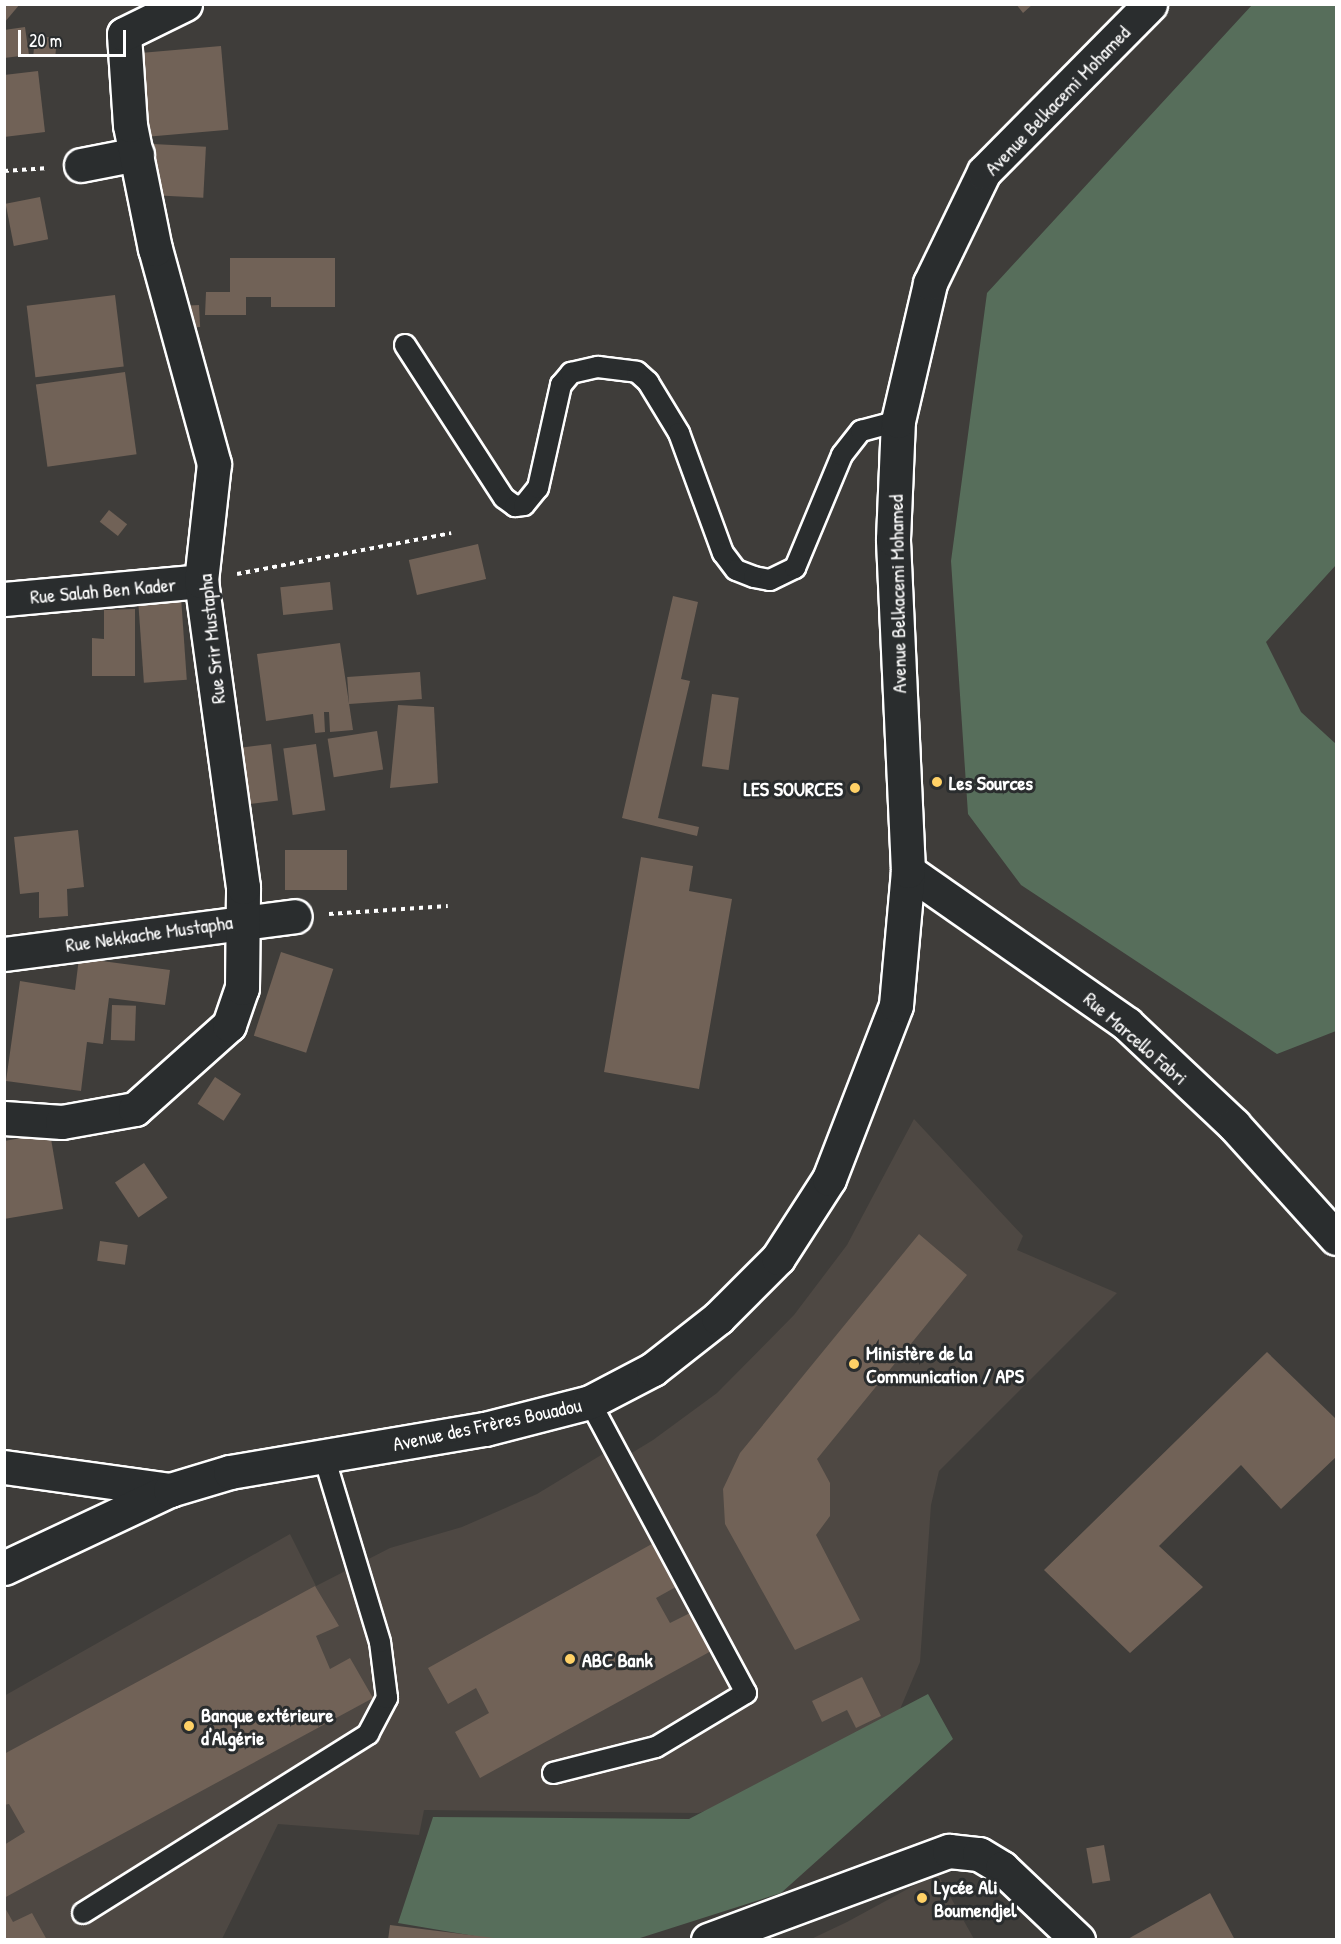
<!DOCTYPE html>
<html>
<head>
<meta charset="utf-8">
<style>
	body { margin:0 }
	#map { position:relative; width:1341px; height:1944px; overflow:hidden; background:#3f3d3a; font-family:"Patrick Hand",sans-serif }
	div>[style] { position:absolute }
	.built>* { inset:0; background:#4e4843 }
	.green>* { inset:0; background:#576e5b }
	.building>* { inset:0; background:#716257; transform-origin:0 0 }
	.path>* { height:4px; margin-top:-2px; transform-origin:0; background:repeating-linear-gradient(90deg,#fff 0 4.5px,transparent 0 9px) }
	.roads { filter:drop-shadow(2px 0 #fff) drop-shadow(-2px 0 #fff) drop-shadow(0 2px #fff) drop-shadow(0 -2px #fff) }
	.service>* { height:20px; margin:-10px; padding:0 10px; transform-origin:10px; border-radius:10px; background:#2a2d2e }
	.minor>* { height:33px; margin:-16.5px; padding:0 16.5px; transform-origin:16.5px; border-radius:16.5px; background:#2a2d2e }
	.tertiary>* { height:33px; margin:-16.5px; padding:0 16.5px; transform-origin:16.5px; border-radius:16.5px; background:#2a2d2e }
	.primary>* { height:33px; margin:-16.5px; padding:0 16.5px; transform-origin:16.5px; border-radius:16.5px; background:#2a2d2e }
	.dots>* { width:16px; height:16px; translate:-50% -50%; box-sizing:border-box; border:3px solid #2a2d2e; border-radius:50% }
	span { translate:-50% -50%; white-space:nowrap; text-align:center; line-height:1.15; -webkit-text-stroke:6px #2a2d2e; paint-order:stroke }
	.street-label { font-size:20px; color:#fff }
	.poi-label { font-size:20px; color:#fff; font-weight:700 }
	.left { translate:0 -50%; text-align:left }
	.right { translate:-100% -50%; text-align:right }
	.frame { position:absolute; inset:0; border:6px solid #fff; pointer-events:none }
	.scale { position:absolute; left:18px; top:30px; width:108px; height:27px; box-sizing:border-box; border:3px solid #fff; border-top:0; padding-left:8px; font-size:18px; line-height:21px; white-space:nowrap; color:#fff; -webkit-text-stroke:4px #2a2d2e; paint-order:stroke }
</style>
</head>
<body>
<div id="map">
	<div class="built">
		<i style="clip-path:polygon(914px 1119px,1023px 1236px,1017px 1250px,1117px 1293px,939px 1471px,931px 1505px,920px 1662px,898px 1714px,802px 1785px,698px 1813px,424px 1810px,419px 1835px,278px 1824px,222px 1939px,5px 1939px,4px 1696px,290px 1534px,316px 1586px,390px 1548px,462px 1527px,537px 1494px,611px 1449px,617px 1462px,653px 1440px,717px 1393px,794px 1315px,847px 1245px)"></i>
		<i style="clip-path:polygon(937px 1873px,974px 1939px,809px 1940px,847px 1922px)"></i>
	</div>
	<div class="green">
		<i style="clip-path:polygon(1252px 5px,1336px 5px,1336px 565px,1266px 642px,1301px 712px,1336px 744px,1336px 1031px,1277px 1054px,1021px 885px,968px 814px,951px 561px,987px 293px)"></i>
		<i style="clip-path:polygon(928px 1694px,953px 1739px,781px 1893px,637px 1939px,492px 1939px,398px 1923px,433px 1817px,689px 1819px)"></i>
	</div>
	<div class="building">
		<i style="clip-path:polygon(4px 4px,20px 4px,4px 23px)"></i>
		<i style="clip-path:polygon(1016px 4px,1033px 4px,1023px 13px)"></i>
		<i style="clip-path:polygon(25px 27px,29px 55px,4px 58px,4px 30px)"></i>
		<i style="left:35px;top:36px;width:22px;height:18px;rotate:5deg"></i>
		<i style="left:221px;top:46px;width:84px;height:84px;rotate:85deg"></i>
		<i style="clip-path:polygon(38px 71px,45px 132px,4px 137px,4px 75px)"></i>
		<i style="left:153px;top:144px;width:53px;height:51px;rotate:3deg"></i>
		<i style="left:40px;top:197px;width:43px;height:35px;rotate:79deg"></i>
		<i style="clip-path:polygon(230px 258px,335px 258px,335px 307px,271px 307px,271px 297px,246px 297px,246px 315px,205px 315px,206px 292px,230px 292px)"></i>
		<i style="left:115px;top:295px;width:72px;height:89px;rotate:83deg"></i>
		<i style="left:199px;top:305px;width:22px;height:15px;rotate:87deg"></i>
		<i style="left:125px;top:372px;width:83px;height:90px;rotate:82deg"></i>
		<i style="left:109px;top:510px;width:23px;height:15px;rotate:38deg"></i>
		<i style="left:478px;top:544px;width:36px;height:71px;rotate:77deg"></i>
		<i style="left:330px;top:582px;width:28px;height:50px;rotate:84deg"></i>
		<i style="clip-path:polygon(673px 596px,698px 602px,681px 679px,690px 681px,658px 818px,699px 827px,697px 836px,622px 818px)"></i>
		<i style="left:181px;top:597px;width:83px;height:43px;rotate:86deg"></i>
		<i style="clip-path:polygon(135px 609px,135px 676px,92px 676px,92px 638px,104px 639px,104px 610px)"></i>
		<i style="clip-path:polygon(340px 643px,353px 730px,330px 732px,329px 712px,324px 712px,325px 732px,315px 733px,313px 714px,266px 721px,257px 654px)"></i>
		<i style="left:420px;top:672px;width:27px;height:73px;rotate:86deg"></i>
		<i style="left:712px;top:694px;width:27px;height:73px;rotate:8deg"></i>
		<i style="clip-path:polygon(398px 705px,434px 707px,438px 783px,390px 788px)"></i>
		<i style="left:377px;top:731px;width:39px;height:50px;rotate:81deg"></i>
		<i style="left:271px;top:744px;width:57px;height:35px;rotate:83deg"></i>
		<i style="left:316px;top:744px;width:67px;height:33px;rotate:82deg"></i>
		<i style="clip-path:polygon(78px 830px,84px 887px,67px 889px,68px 916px,39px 918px,39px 892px,20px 894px,14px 837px)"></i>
		<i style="left:347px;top:850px;width:40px;height:62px;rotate:90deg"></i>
		<i style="clip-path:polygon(641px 857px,693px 866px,689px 891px,732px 899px,699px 1089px,604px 1072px)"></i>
		<i style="left:281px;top:952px;width:55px;height:88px;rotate:18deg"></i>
		<i style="clip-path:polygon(79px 958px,170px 970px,165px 1005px,109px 998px,103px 1044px,87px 1042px,81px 1091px,6px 1081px,20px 981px,75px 990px)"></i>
		<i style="left:112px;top:1005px;width:24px;height:35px;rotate:2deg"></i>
		<i style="left:215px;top:1077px;width:31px;height:32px;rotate:33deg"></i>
		<i style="clip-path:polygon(50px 1133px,63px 1209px,4px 1219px,4px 1141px)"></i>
		<i style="left:144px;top:1163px;width:42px;height:35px;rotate:56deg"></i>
		<i style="clip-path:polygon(919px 1234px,967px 1275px,817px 1459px,830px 1483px,830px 1516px,816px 1535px,860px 1620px,795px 1650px,725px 1524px,723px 1489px,740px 1453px)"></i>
		<i style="left:100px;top:1241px;width:28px;height:20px;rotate:8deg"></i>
		<i style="clip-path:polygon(1267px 1352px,1336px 1419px,1336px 1457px,1281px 1509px,1241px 1465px,1159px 1546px,1203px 1587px,1130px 1653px,1044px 1570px)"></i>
		<i style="clip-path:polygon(659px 1540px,683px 1583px,656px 1598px,670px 1623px,692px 1612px,713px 1650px,480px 1778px,455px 1732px,489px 1713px,476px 1688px,448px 1704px,428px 1668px)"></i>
		<i style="clip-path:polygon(315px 1586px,339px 1626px,316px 1636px,330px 1669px,350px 1658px,373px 1698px,4px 1898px,4px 1845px,25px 1832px,9px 1804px,4px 1805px,4px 1754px)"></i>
		<i style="clip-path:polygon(862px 1677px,881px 1716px,856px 1728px,847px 1710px,822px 1722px,812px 1701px)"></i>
		<i style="left:1104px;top:1845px;width:36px;height:18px;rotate:80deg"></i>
		<i style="clip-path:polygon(1210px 1893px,1235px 1940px,1126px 1940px)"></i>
		<i style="clip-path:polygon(4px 1906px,13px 1922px,32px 1913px,47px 1940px,4px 1940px)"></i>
		<i style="clip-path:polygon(390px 1925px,494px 1938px,494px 1940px,388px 1940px)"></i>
	</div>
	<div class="path">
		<i style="left:4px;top:171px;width:45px;rotate:-3.8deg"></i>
		<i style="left:237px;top:574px;width:218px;rotate:-10.8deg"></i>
		<i style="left:329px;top:914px;width:119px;rotate:-3.8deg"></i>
	</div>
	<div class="roads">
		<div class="service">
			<i style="left:405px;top:345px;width:182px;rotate:57.1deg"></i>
			<i style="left:504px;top:498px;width:14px;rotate:36deg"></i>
			<i style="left:515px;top:506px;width:9px;rotate:-6deg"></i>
			<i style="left:524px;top:505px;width:22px;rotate:-51deg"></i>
			<i style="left:538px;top:488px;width:106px;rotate:-77.4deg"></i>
			<i style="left:561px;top:385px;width:16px;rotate:-50deg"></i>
			<i style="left:571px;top:373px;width:28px;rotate:-13deg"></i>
			<i style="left:598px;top:367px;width:39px;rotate:7deg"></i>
			<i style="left:637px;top:372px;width:15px;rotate:42deg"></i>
			<i style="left:648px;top:382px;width:60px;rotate:58.7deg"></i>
			<i style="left:679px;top:433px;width:128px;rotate:69.9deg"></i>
			<i style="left:723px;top:553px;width:21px;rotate:53deg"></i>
			<i style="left:736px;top:570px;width:19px;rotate:21deg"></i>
			<i style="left:754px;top:577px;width:16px;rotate:11deg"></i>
			<i style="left:770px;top:580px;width:28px;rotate:-26deg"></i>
			<i style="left:795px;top:568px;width:122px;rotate:-67.4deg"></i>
			<i style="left:842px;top:455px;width:31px;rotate:-52deg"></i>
			<i style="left:861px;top:431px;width:38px;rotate:-15deg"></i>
			<i style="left:553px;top:1773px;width:106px;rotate:-14.2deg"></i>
			<i style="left:656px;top:1747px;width:105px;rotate:-31deg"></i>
			<i style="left:746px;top:1693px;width:330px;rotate:-118.2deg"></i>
			<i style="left:83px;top:1913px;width:337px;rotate:-32.1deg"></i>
			<i style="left:368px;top:1734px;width:41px;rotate:-62.2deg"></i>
			<i style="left:387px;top:1698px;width:56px;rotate:-97.1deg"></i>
			<i style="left:380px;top:1642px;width:193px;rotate:-106.8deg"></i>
		</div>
		<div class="minor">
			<i style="left:81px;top:165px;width:57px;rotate:-11.1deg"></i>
			<i style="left:4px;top:599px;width:198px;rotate:-5.2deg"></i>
			<i style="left:4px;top:954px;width:293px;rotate:-7.4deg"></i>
			<i style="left:4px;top:1118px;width:58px;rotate:3.9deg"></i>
			<i style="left:62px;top:1122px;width:74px;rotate:-10.1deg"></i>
			<i style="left:135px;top:1109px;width:126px;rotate:-41.8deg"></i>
			<i style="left:229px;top:1025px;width:39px;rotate:-71deg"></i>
			<i style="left:242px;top:988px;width:101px;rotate:-89.4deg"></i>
			<i style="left:243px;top:887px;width:309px;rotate:-97.8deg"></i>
			<i style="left:201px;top:581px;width:118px;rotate:-83.7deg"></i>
			<i style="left:214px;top:464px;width:223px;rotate:-105.3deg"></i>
			<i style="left:155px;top:249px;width:126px;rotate:-101.4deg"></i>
			<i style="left:130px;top:125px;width:91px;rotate:-93.8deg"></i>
			<i style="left:124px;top:34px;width:68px;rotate:-26.2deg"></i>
			<i style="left:4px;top:1467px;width:168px;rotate:7.9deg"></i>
			<i style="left:708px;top:1940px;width:257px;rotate:-20.3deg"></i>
			<i style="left:949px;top:1851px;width:30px;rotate:6deg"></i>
			<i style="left:979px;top:1854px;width:27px;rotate:31deg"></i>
			<i style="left:1002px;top:1868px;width:105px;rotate:43.5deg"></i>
		</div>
		<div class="tertiary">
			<i style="left:908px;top:871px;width:267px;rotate:34.9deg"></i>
			<i style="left:1127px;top:1024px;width:147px;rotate:43.3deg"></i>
			<i style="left:1234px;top:1125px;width:152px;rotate:47.9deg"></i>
		</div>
		<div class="primary">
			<i style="left:4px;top:1568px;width:183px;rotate:-25.2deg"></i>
			<i style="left:170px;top:1490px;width:63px;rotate:-16.7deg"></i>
			<i style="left:230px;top:1472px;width:259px;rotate:-9.6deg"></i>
			<i style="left:485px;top:1429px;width:108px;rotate:-14.4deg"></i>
			<i style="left:590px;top:1402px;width:71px;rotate:-27.6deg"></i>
			<i style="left:653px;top:1369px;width:83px;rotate:-38.1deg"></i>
			<i style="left:718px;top:1318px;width:85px;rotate:-45deg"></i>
			<i style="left:778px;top:1258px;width:94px;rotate:-57.2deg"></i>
			<i style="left:829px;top:1179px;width:186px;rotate:-68.9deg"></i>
			<i style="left:896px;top:1005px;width:135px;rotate:-84.9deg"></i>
			<i style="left:908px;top:871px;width:332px;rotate:-92.6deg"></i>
			<i style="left:893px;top:539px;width:118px;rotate:-87.6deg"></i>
			<i style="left:898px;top:421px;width:142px;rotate:-76.9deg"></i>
			<i style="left:930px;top:283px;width:123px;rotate:-64.1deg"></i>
			<i style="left:984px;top:172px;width:236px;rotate:-45.3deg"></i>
		</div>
	</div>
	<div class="dots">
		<i style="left:937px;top:782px;background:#ffd166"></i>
		<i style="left:855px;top:788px;background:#ffd166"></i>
		<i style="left:854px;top:1364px;background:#ffd166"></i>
		<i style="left:570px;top:1659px;background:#ffd166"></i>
		<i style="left:189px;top:1726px;background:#ffd166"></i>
		<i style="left:922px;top:1898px;background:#ffd166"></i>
	</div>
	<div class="street-label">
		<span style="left:1057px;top:100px;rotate:-46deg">Avenue Belkacemi Mohamed</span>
		<span style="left:103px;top:590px;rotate:-5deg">Rue Salah Ben Kader</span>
		<span style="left:897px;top:594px;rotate:-91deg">Avenue Belkacemi Mohamed</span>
		<span style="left:211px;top:639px;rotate:-96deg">Rue Srir Mustapha</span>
		<span style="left:149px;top:933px;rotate:-8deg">Rue Nekkache Mustapha</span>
		<span style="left:1136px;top:1038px;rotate:41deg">Rue Marcello Fabri</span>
		<span style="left:487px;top:1424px;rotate:-12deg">Avenue des Frères Bouadou</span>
	</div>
	<div class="poi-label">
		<span class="left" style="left:949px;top:782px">Les Sources</span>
		<span class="right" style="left:843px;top:788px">LES SOURCES</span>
		<span class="left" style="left:866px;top:1364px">Ministère de la<br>Communication / APS</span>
		<span class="left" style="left:582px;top:1659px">ABC Bank</span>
		<span class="left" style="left:201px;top:1726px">Banque extérieure<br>d'Algérie</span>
		<span class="left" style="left:934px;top:1898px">Lycée Ali<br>Boumendjel</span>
	</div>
	<div class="frame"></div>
	<div class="scale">20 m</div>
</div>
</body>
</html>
